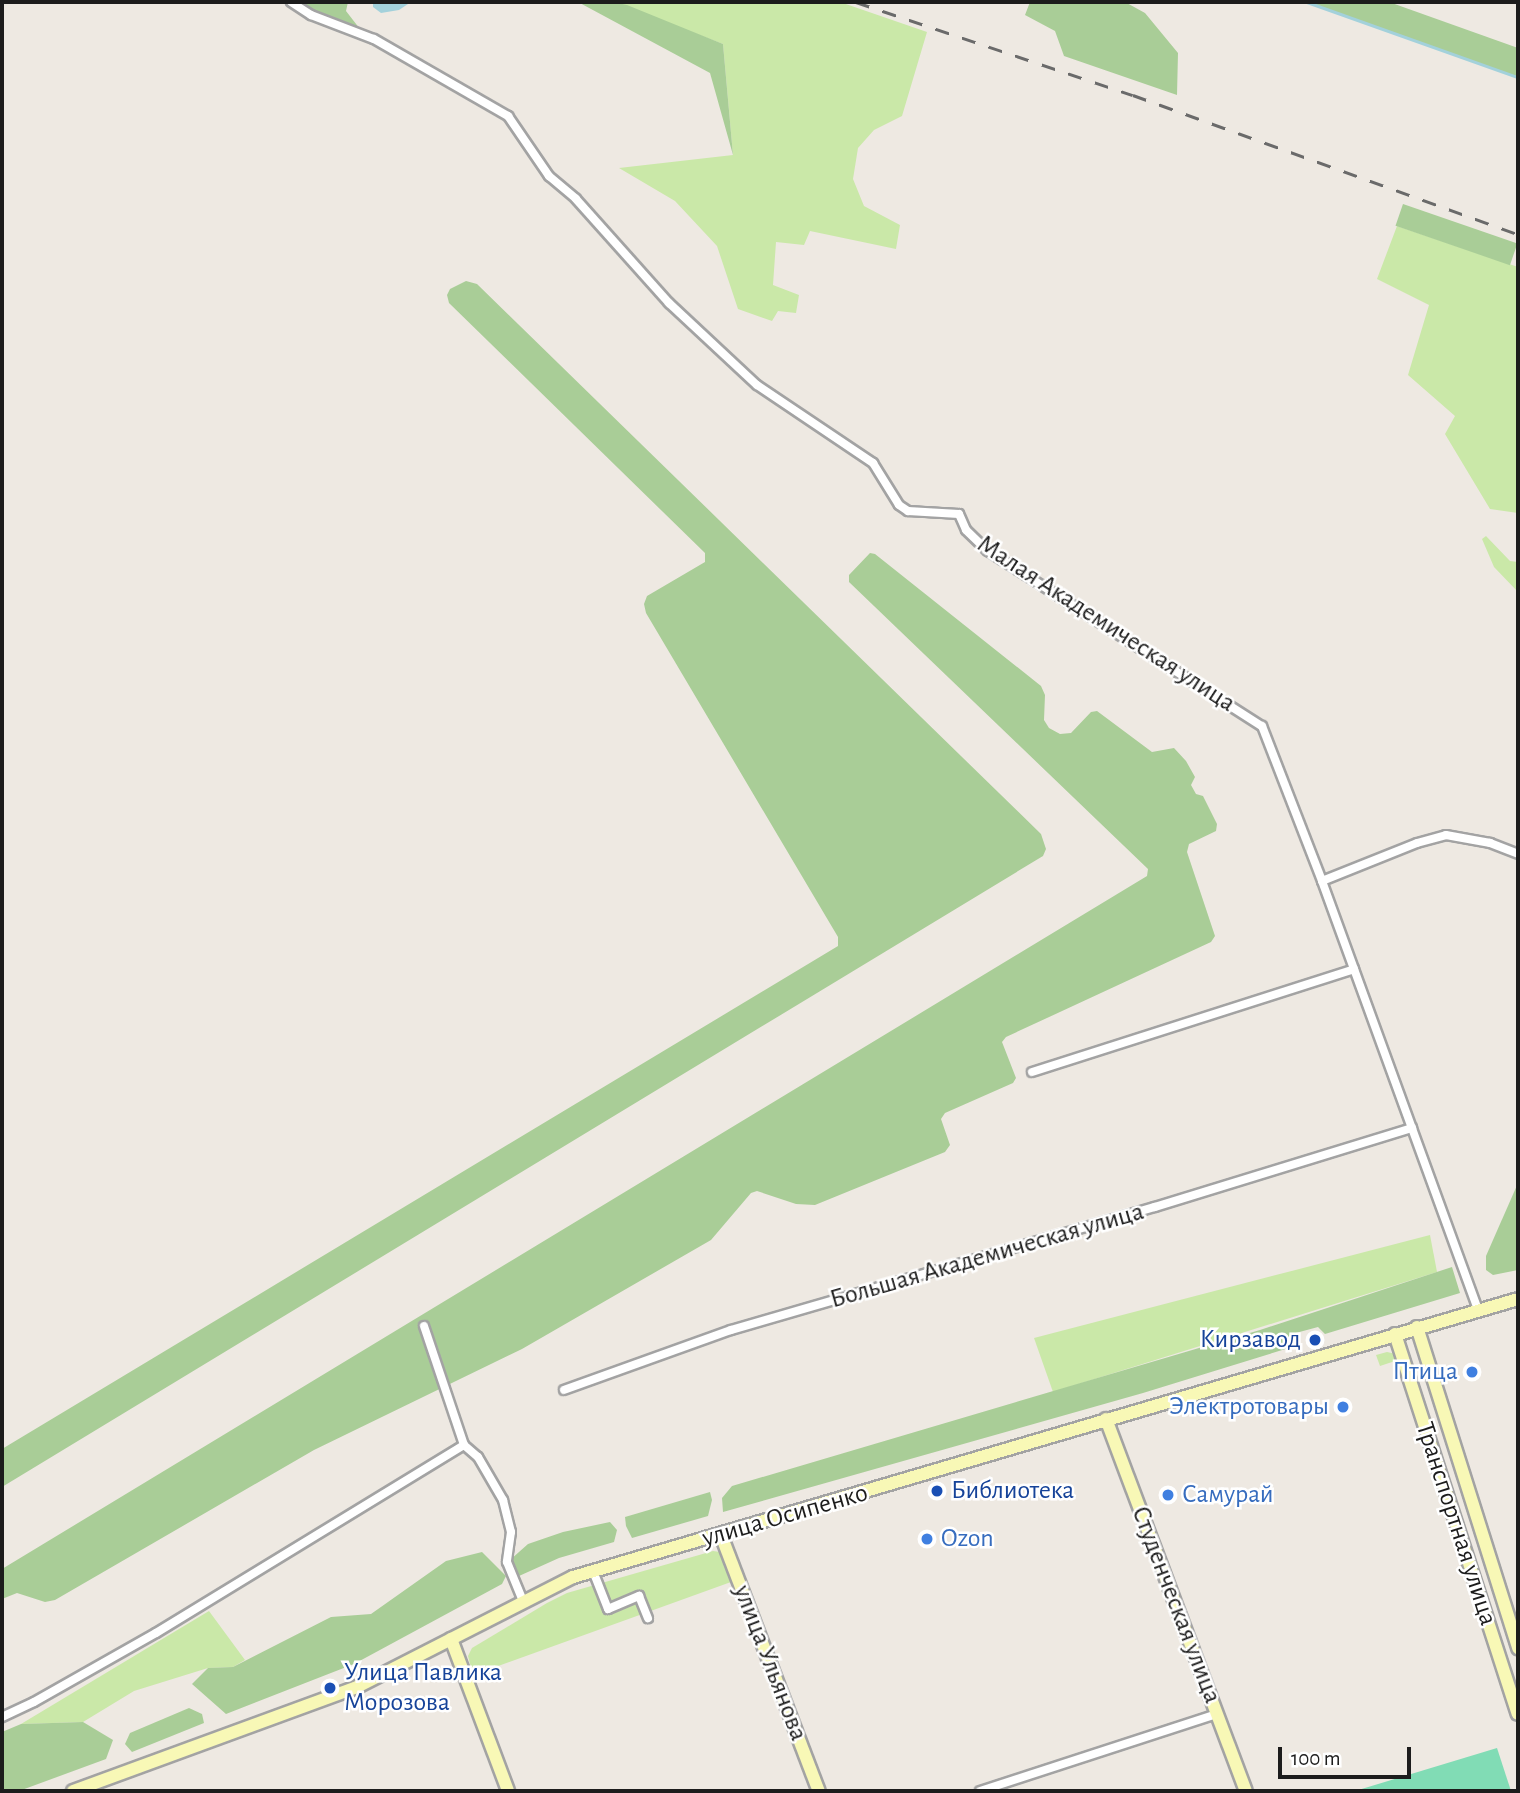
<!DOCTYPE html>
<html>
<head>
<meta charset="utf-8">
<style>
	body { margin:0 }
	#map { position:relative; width:1520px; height:1793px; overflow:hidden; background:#eee9e2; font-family:"Alegreya Sans",sans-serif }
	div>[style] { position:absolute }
	.grass>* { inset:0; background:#cae8a8 }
	.forest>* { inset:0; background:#a9cd97; transform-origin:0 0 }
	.pitch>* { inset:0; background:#81dcb5 }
	.water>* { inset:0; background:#a3d1db }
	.stream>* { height:2.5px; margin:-1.25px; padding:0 1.25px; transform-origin:1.25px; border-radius:1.25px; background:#a3d1db }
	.roads { filter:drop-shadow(2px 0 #a3a3a3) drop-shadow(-2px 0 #a3a3a3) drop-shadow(0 2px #a3a3a3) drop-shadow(0 -2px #a3a3a3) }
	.street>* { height:8px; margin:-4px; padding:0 4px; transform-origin:4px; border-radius:4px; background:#fff }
	.secondary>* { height:12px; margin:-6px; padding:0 6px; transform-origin:6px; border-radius:6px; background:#f8f8b6 }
	.rail>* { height:2.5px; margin-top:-1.25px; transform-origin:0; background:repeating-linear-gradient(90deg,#6a6a6a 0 14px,transparent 0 28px) }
	.dots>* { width:19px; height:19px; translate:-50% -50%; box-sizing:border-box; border:4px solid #fff; border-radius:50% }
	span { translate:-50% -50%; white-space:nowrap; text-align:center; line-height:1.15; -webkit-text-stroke:5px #fff; paint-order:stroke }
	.street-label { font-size:26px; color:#1c1c1c }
	.transit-label { font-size:26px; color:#164399 }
	.right { translate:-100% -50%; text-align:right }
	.left { translate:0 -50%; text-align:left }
	.shop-label { font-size:26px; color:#366cbe }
	.frame { position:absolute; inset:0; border:4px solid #1c1c1c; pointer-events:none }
	.scale { position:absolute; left:1278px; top:1747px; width:133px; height:32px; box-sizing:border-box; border:4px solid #1c1c1c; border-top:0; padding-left:9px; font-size:21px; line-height:24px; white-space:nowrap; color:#1c1c1c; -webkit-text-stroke:5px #fff; paint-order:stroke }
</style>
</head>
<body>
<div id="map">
	<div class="grass">
		<i style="clip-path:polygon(613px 2px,840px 2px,927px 32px,902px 116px,874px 130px,858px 148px,853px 179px,864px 206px,900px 225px,896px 249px,810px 231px,804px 245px,776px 242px,773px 285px,799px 295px,796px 313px,778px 311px,772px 321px,738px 309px,717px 246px,675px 201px,619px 168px,733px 155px,723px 44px)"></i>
		<i style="clip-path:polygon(1397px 226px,1518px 267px,1518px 513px,1490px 509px,1445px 434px,1455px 416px,1408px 375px,1429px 305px,1377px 279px)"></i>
		<i style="clip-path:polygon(1486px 536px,1510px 561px,1518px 562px,1518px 592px,1494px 567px,1482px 539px)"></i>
		<i style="clip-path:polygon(1430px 1235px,1437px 1272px,1053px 1392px,1034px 1338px)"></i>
		<i style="clip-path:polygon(1387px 1352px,1396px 1354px,1398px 1360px,1380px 1366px,1376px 1355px)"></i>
		<i style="clip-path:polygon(713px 1551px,720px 1552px,731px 1582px,473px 1675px,468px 1656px,472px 1648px,547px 1603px,567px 1593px)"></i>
		<i style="clip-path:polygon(209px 1611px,245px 1660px,233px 1667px,208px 1668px,134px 1691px,83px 1722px,21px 1724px)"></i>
	</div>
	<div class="forest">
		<i style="clip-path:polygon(286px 2px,348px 2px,346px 11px,370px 42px,311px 18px)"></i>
		<i style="clip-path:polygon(578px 2px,613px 2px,627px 5px,723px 44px,733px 155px,710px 73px)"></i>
		<i style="clip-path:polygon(1030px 2px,1125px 2px,1145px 13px,1178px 53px,1177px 95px,1064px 56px,1055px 31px,1025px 15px)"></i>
		<i style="clip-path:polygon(1304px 2px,1389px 2px,1518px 48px,1518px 77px)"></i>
		<i style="left:1403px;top:204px;width:121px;height:23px;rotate:19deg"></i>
		<i style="clip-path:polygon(466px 281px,477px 284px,1041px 834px,1046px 849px,1043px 856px,2px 1487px,2px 1449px,838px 946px,838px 937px,646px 613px,644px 604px,647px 596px,705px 562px,705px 553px,449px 303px,447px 295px,450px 289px)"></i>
		<i style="clip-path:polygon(870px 553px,875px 554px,1041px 686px,1045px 695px,1044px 720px,1049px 728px,1060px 734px,1071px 733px,1091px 712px,1097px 711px,1152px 752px,1174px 748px,1186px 761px,1195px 777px,1191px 785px,1196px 794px,1203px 796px,1217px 824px,1216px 831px,1189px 844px,1187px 852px,1215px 936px,1211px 942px,1006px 1037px,1002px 1042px,1016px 1078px,1013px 1083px,945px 1113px,941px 1119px,950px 1145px,945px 1152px,815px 1205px,796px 1204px,757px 1191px,751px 1193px,711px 1240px,522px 1349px,314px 1450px,55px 1600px,45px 1602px,17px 1593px,2px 1599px,2px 1569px,1147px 876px,1148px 869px,849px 582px,849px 575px)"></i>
		<i style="clip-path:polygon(1518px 1183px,1518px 1270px,1493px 1275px,1486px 1270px,1486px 1256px)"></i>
		<i style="clip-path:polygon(1452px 1267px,1460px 1293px,1325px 1334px,1318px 1327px,1292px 1334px,1292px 1347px,1143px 1393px,723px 1512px,722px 1498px,732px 1486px,1260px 1330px)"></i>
		<i style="clip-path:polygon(710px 1492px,712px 1500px,708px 1516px,632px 1538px,626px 1526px,625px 1517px)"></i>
		<i style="clip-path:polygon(610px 1522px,617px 1530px,614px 1542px,559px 1558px,519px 1576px,510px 1560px,528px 1544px,563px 1532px)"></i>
		<i style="clip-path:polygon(482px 1552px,506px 1576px,502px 1584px,354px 1664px,226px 1714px,192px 1684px,208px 1668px,233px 1667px,331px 1617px,371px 1614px,446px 1561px)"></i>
		<i style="clip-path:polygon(189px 1708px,202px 1714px,204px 1723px,132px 1752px,125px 1744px,130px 1733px)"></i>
		<i style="clip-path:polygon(83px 1722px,113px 1740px,106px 1759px,19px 1791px,2px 1791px,2px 1732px,21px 1724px)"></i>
	</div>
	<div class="pitch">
		<i style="clip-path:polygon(1497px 1748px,1511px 1791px,1355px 1791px)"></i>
	</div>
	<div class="water">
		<i style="clip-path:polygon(373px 2px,411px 2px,399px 10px,381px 13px,373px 7px)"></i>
	</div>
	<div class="stream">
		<i style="left:1307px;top:2px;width:224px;rotate:19.6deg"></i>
	</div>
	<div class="roads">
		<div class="street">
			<i style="left:291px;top:2px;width:24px;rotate:33deg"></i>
			<i style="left:311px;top:15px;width:67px;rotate:20.9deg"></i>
			<i style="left:374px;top:39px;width:155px;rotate:29.9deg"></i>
			<i style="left:508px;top:116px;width:73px;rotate:55.7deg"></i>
			<i style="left:549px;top:176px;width:35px;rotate:40deg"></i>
			<i style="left:576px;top:199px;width:140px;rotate:48.2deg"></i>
			<i style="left:669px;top:303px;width:120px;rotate:43deg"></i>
			<i style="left:757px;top:385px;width:140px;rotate:33.9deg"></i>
			<i style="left:873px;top:463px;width:49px;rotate:58.2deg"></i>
			<i style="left:899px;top:505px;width:11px;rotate:34deg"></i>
			<i style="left:908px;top:511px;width:51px;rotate:3.4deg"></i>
			<i style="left:959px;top:514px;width:17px;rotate:66deg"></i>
			<i style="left:966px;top:530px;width:30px;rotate:44deg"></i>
			<i style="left:988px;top:551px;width:325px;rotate:32.6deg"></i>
			<i style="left:1262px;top:726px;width:166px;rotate:68.8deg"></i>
			<i style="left:1322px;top:881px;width:456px;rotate:70deg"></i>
			<i style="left:1322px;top:881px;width:102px;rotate:-21.8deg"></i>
			<i style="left:1417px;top:843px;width:30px;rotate:-15deg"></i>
			<i style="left:1446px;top:835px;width:45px;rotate:10.3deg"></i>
			<i style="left:1490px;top:843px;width:30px;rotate:21deg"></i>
			<i style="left:1032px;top:1072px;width:338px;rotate:-17.7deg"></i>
			<i style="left:424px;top:1326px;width:126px;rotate:71.4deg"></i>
			<i style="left:564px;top:1390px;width:177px;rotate:-19.8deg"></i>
			<i style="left:731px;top:1330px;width:441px;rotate:-16.2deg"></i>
			<i style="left:1155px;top:1207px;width:269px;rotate:-17.1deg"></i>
			<i style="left:593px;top:1571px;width:41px;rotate:68.5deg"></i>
			<i style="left:608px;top:1609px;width:34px;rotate:-23deg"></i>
			<i style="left:639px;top:1596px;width:24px;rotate:68deg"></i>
			<i style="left:2px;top:1717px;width:35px;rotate:-25deg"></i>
			<i style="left:34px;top:1702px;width:140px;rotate:-29.5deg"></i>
			<i style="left:156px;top:1633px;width:361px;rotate:-31.4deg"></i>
			<i style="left:464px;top:1445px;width:18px;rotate:41deg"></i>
			<i style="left:478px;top:1457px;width:50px;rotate:59.8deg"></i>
			<i style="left:503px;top:1500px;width:33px;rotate:76deg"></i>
			<i style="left:511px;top:1532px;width:30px;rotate:98deg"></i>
			<i style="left:507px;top:1562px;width:42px;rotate:67.7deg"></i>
			<i style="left:980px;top:1791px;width:249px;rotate:-18deg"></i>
		</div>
		<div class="secondary">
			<i style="left:1417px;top:1327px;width:337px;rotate:72.5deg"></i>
			<i style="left:1395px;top:1334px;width:399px;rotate:72.1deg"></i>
			<i style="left:1106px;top:1419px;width:397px;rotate:69.4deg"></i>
			<i style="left:721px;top:1535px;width:274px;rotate:69.1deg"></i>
			<i style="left:451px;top:1639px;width:162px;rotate:69.4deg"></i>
			<i style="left:73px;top:1791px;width:302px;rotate:-20.1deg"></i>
			<i style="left:357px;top:1687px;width:242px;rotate:-27deg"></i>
			<i style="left:573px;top:1577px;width:985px;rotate:-16.39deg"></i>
		</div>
	</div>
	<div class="rail">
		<i style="left:856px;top:2px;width:292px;rotate:18.6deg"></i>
		<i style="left:1133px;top:95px;width:409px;rotate:19.9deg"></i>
	</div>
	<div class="dots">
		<i style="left:1315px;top:1340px;background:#1a4fb4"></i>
		<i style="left:1472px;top:1372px;background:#3f7fe0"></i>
		<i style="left:1343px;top:1407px;background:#3f7fe0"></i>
		<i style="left:937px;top:1491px;background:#1a4fb4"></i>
		<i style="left:1168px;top:1495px;background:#3f7fe0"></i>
		<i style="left:927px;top:1539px;background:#3f7fe0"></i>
		<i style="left:330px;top:1688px;background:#1a4fb4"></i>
	</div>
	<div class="street-label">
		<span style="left:1106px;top:624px;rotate:33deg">Малая Академическая улица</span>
		<span style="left:987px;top:1256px;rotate:-16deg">Большая Академическая улица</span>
		<span style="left:785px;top:1516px;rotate:-16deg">улица Осипенко</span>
		<span style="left:1456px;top:1524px;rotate:72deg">Транспортная улица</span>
		<span style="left:1176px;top:1605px;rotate:69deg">Студенческая улица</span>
		<span style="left:770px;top:1663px;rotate:69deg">улица Ульянова</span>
	</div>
	<div class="transit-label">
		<span class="right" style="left:1301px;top:1340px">Кирзавод</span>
		<span class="left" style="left:951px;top:1491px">Библиотека</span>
		<span class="left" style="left:344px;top:1688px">Улица Павлика<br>Морозова</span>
	</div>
	<div class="shop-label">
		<span class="right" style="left:1458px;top:1372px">Птица</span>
		<span class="right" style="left:1329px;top:1407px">Электротовары</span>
		<span class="left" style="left:1182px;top:1495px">Самурай</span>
		<span class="left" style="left:941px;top:1539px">Ozon</span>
	</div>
	<div class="frame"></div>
	<div class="scale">100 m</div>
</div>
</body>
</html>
